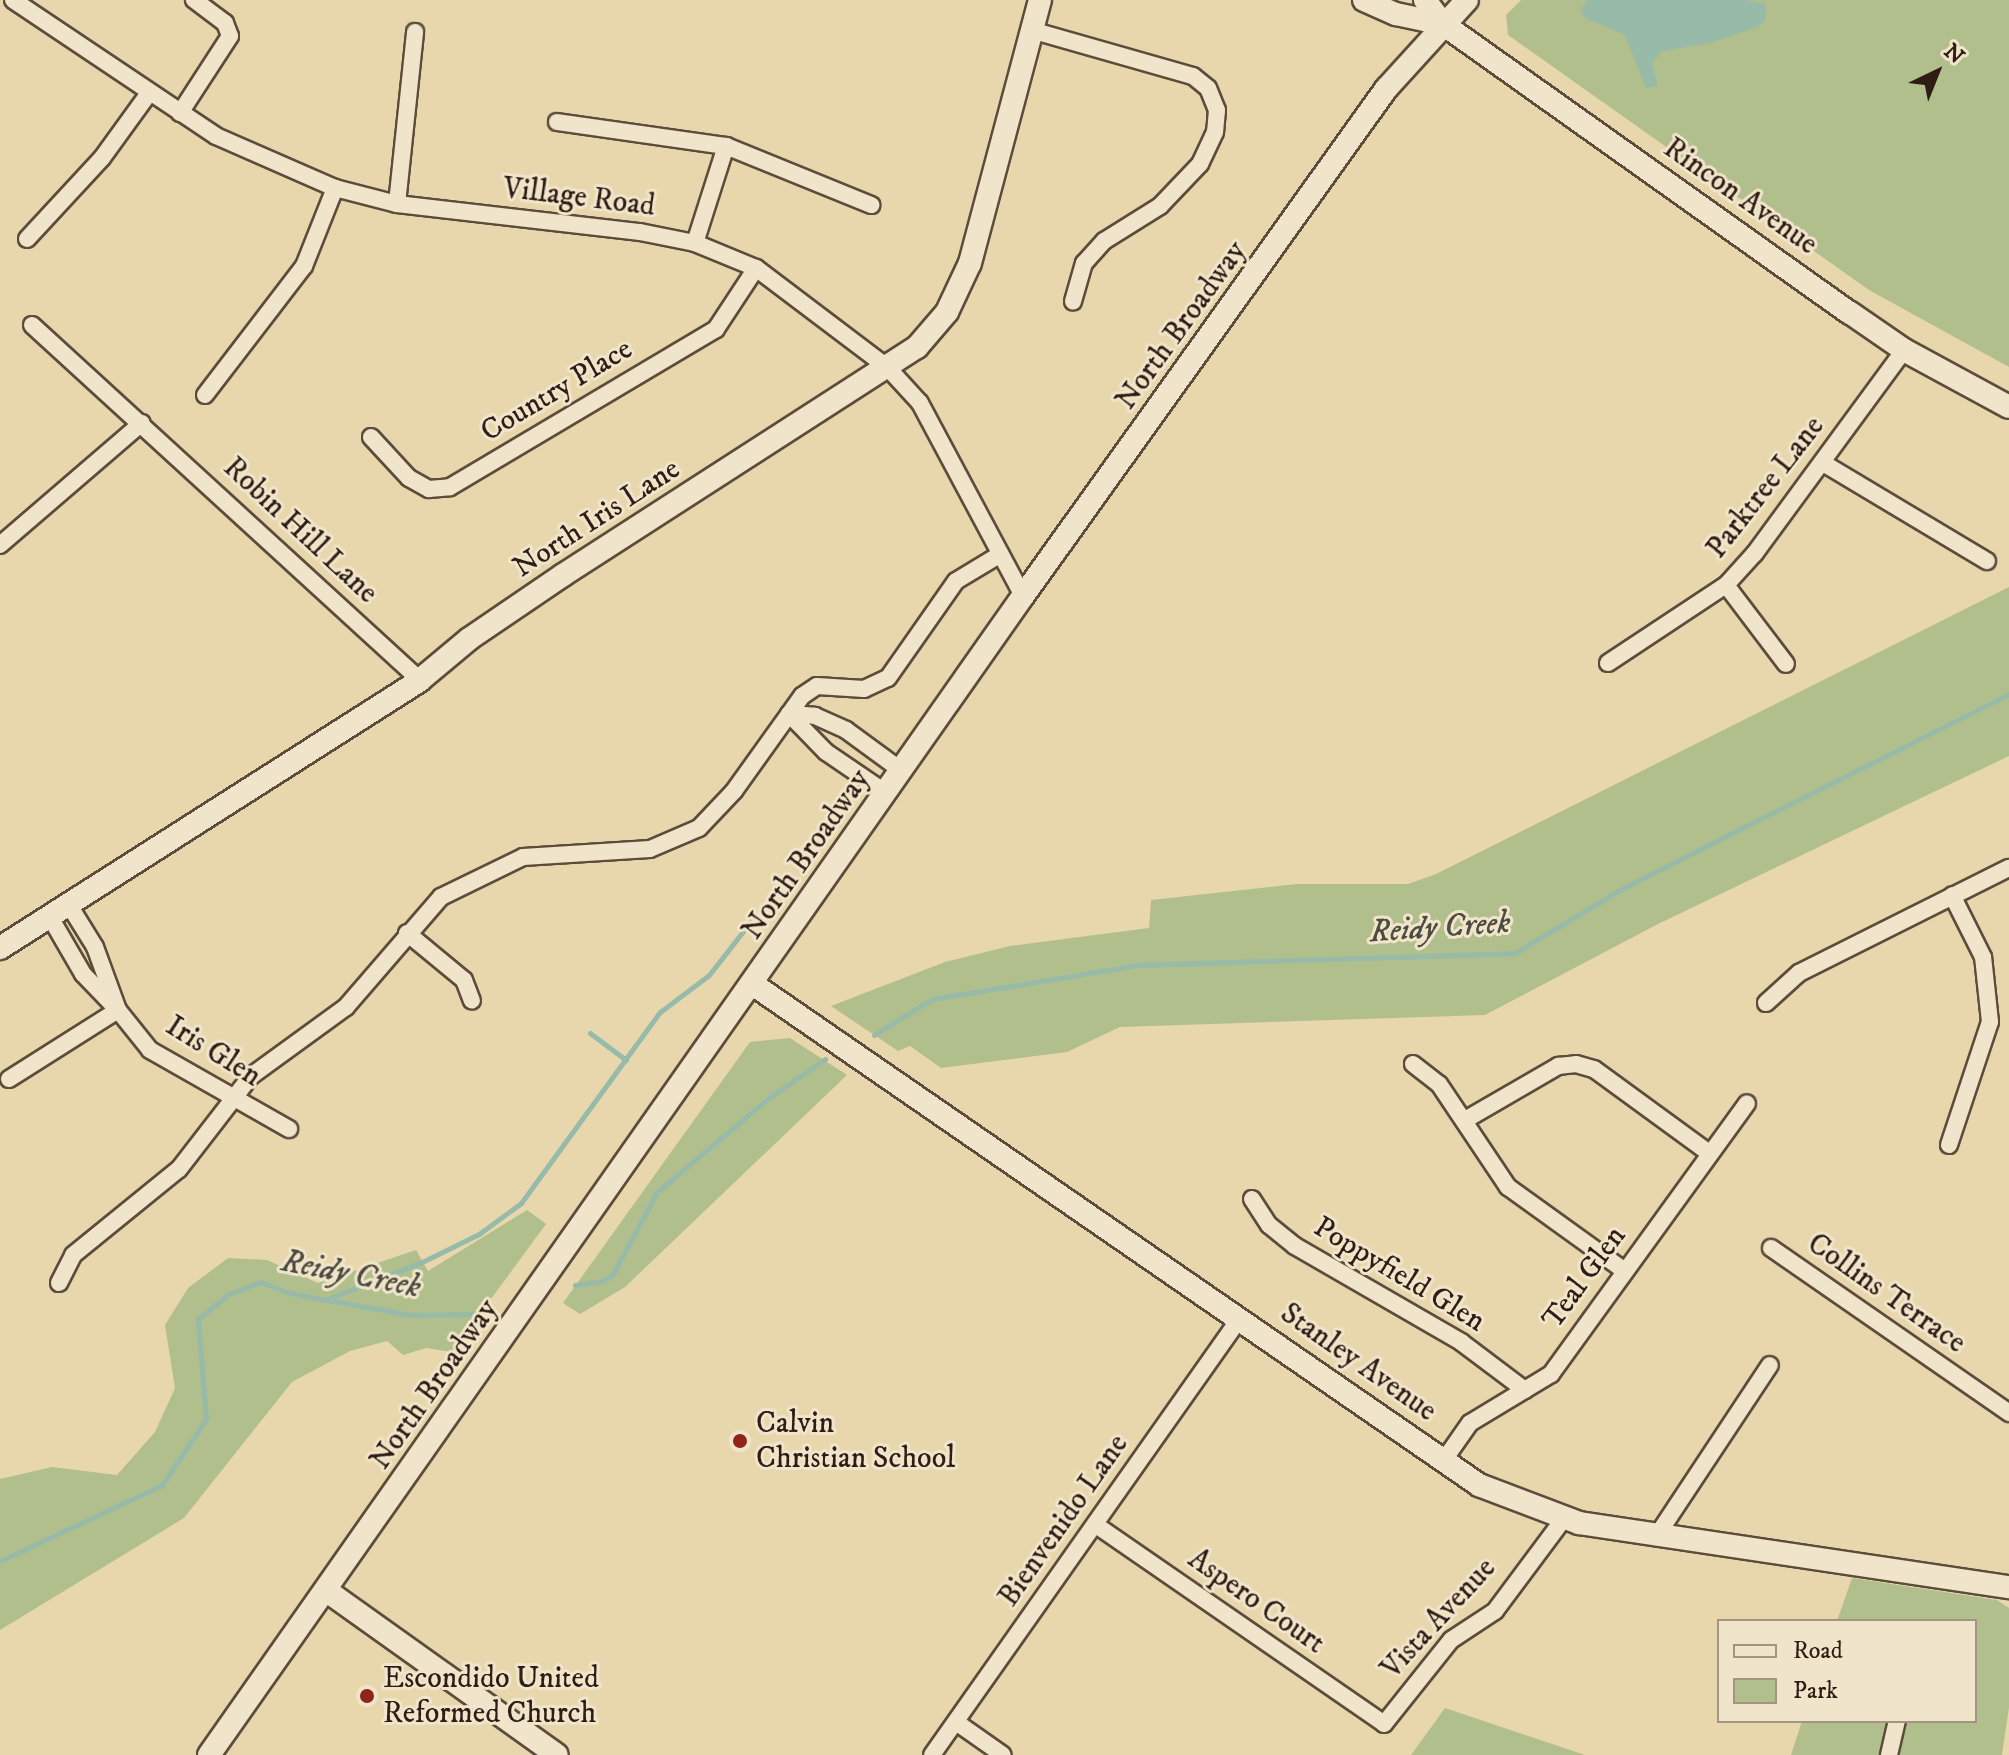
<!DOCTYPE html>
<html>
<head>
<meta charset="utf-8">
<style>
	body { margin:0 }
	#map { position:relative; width:2009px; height:1755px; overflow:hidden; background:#e8d7ad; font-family:"IM FELL DW Pica",serif }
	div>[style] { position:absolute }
	.green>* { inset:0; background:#b1bf8d }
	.water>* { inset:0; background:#97baa9 }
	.stream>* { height:5px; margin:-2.5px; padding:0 2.5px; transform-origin:2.5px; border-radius:2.5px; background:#97baa9 }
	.roads { filter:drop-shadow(2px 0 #5d4c3b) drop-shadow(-2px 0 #5d4c3b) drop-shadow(0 2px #5d4c3b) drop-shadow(0 -2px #5d4c3b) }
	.street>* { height:16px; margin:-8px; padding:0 8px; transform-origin:8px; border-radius:8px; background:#f0e5ca }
	.secondary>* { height:22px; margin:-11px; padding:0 11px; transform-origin:11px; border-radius:11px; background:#f0e5ca }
	.dots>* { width:22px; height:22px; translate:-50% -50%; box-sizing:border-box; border:4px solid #f0e5ca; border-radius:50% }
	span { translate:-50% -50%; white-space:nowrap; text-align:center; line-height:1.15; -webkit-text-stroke:6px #f0e5ca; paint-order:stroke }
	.street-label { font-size:30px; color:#2f1d15 }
	.poi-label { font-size:30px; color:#2f1d15 }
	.left { translate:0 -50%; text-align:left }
	.water-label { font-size:32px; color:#4e4c41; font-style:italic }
	.legend { position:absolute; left:1717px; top:1619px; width:260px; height:104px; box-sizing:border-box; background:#f0e5ca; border:2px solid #a39582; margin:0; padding:10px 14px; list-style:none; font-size:24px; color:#2f1d15 }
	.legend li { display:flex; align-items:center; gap:16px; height:40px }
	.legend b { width:40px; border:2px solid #a39582 }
	.north { position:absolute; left:1897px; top:32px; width:80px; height:80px; -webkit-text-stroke:6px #f0e5ca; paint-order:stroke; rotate:43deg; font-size:22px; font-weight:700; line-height:32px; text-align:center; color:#2f1d15 }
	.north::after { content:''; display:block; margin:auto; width:28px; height:36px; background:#2f1d15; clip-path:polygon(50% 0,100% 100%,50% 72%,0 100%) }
</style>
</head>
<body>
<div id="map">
	<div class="green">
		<i style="clip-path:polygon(1521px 0,2009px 0,2009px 367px,1869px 290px,1814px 251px,1803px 235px,1734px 195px,1508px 35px,1506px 15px)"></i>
		<i style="clip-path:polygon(2009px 587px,2009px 756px,1658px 924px,1485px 1015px,1120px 1027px,1067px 1052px,941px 1068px,910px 1046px,898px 1051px,831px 1006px,945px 962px,1010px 946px,1149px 928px,1151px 900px,1297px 884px,1408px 884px,1436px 874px)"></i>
		<i style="clip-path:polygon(790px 1038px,847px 1075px,625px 1287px,580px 1314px,563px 1303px,750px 1042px)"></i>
		<i style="clip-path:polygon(527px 1210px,546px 1224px,452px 1352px,426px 1348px,403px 1355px,387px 1341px,350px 1351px,292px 1382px,184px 1518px,0 1630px,0 1479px,52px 1467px,117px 1475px,155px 1432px,175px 1388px,165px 1325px,188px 1288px,228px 1258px,267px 1260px,318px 1283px,416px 1250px,428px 1271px)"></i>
		<i style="clip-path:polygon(1852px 1578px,1997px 1600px,2009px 1608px,2009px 1707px,2002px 1755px,1791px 1755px,1802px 1721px,1975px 1721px,1975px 1621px,1837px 1621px)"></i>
		<i style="clip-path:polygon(1445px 1708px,1585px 1755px,1411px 1755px)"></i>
	</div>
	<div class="water">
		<i style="clip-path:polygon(1588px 0,1746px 0,1765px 4px,1766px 9px,1765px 21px,1757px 27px,1710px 43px,1662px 51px,1652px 63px,1658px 86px,1646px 88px,1625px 35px,1585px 18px,1580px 10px)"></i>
	</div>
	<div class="stream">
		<i style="left:590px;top:1033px;width:45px;rotate:36.9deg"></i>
		<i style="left:874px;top:1035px;width:68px;rotate:-31.8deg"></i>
		<i style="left:932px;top:999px;width:209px;rotate:-9.4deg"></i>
		<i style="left:1138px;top:965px;width:377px;rotate:-1.8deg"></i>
		<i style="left:1515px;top:953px;width:126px;rotate:-31deg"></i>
		<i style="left:1623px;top:888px;width:432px;rotate:-26.7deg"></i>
		<i style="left:575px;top:1285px;width:28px;rotate:-8deg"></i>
		<i style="left:603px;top:1281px;width:12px;rotate:-35deg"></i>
		<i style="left:613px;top:1274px;width:93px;rotate:-61.8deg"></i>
		<i style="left:657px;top:1192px;width:148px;rotate:-40.1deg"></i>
		<i style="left:770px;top:1097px;width:67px;rotate:-34.6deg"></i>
		<i style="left:328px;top:1299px;width:101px;rotate:-21.5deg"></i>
		<i style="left:422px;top:1262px;width:64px;rotate:-26.2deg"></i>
		<i style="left:479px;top:1234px;width:52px;rotate:-36.4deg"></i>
		<i style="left:521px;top:1203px;width:236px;rotate:-54deg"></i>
		<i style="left:660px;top:1012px;width:61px;rotate:-37.1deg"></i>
		<i style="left:709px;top:975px;width:68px;rotate:-52.1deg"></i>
		<i style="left:0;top:1561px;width:179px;rotate:-25.1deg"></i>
		<i style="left:162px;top:1485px;width:79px;rotate:-56.3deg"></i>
		<i style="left:206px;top:1419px;width:100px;rotate:-94.6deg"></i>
		<i style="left:198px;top:1319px;width:40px;rotate:-39deg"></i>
		<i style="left:229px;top:1294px;width:34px;rotate:-21deg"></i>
		<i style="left:261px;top:1282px;width:30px;rotate:21deg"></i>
		<i style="left:289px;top:1293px;width:124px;rotate:10.2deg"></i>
		<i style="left:411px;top:1315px;width:69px;rotate:-0.8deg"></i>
	</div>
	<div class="roads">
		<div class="street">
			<i style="left:13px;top:0;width:244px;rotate:33.8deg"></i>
			<i style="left:216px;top:136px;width:130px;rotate:23.6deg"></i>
			<i style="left:335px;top:188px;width:64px;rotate:14.5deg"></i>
			<i style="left:397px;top:204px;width:245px;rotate:6.6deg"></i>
			<i style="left:640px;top:232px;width:56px;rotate:11.3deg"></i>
			<i style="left:695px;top:243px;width:66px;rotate:22.3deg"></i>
			<i style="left:756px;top:268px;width:166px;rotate:37.1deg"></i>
			<i style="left:888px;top:368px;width:47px;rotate:47.6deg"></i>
			<i style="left:920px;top:403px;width:219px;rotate:61.9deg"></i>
			<i style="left:1031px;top:30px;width:168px;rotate:15.9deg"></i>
			<i style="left:1193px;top:76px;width:19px;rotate:39deg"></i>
			<i style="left:1208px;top:88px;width:24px;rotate:68deg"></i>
			<i style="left:1217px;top:110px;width:22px;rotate:95deg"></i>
			<i style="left:1215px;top:132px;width:35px;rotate:115deg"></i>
			<i style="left:1200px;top:164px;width:58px;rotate:133.6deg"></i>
			<i style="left:1160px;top:206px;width:66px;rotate:148deg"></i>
			<i style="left:1104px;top:241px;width:30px;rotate:132deg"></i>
			<i style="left:1084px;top:263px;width:40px;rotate:106deg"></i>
			<i style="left:180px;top:113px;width:92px;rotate:-57deg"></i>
			<i style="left:230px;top:36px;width:14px;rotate:-111deg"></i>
			<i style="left:225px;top:23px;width:39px;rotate:-143deg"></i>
			<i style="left:557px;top:122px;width:171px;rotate:8.1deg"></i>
			<i style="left:726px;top:146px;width:157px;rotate:22.1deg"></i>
			<i style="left:397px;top:204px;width:173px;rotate:-84deg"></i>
			<i style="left:27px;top:239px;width:110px;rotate:-47.2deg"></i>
			<i style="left:102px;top:158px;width:80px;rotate:-54.1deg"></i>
			<i style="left:695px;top:243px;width:102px;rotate:-72.3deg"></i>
			<i style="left:32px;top:325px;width:526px;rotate:42.46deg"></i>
			<i style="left:205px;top:395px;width:163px;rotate:-52.5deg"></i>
			<i style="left:304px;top:266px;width:84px;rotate:-68.3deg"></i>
			<i style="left:371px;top:437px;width:56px;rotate:47.2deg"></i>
			<i style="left:409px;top:478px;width:23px;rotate:29deg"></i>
			<i style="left:429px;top:489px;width:21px;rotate:-5deg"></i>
			<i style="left:450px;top:487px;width:309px;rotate:-30.7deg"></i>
			<i style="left:716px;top:329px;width:73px;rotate:-56.7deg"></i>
			<i style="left:1823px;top:463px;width:191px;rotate:30.9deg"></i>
			<i style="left:0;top:545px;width:187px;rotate:-40.7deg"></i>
			<i style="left:1726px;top:585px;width:99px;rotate:52.8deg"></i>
			<i style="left:1608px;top:663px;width:141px;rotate:-33.5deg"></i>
			<i style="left:1726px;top:585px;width:43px;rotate:-47.8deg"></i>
			<i style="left:1755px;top:553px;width:252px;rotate:-53.7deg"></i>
			<i style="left:789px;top:714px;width:26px;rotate:4deg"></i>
			<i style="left:815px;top:716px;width:34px;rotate:24deg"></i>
			<i style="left:846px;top:730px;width:69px;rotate:36.2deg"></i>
			<i style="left:789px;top:714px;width:53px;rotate:45.8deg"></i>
			<i style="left:826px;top:752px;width:73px;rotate:34.3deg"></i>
			<i style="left:69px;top:905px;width:49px;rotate:58.2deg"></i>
			<i style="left:95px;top:947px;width:67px;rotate:69.9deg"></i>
			<i style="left:118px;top:1010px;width:51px;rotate:51.3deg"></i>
			<i style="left:150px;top:1050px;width:160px;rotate:29.6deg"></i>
			<i style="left:50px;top:917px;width:66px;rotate:59.9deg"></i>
			<i style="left:83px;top:974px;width:45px;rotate:45.9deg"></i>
			<i style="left:407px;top:933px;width:74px;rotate:39.5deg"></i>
			<i style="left:464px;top:980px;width:22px;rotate:69deg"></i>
			<i style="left:1766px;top:1003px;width:45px;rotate:-42.3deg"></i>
			<i style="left:1799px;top:973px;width:235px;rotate:-26.6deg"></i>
			<i style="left:1413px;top:1064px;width:33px;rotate:38deg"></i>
			<i style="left:1439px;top:1084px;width:124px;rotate:56.2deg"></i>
			<i style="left:1508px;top:1187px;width:144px;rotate:35.7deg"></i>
			<i style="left:9px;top:1079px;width:129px;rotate:-32.3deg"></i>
			<i style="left:1465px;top:1120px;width:108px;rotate:-30.1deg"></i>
			<i style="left:1558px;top:1066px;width:18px;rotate:-6deg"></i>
			<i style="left:1576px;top:1064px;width:19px;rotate:16deg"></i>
			<i style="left:1594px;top:1069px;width:142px;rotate:36.1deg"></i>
			<i style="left:1949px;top:1145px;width:130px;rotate:-71.6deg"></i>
			<i style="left:1990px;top:1022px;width:65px;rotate:-96.1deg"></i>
			<i style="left:1983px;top:957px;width:69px;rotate:-116.6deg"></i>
			<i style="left:1252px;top:1199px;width:31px;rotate:57deg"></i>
			<i style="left:1269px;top:1225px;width:33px;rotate:39deg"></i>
			<i style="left:1295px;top:1246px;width:192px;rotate:30deg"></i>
			<i style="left:1461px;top:1342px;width:80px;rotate:36.9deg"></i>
			<i style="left:1771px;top:1248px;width:290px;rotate:34.7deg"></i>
			<i style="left:59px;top:1283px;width:31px;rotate:-63deg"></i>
			<i style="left:73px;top:1255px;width:136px;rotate:-39.1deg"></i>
			<i style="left:179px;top:1169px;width:118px;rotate:-52.3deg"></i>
			<i style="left:251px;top:1076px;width:117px;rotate:-36deg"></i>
			<i style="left:346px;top:1007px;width:145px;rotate:-49.2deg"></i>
			<i style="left:441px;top:897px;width:91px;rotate:-26deg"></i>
			<i style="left:523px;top:857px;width:127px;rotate:-3.6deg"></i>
			<i style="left:650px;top:849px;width:53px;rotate:-23.2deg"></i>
			<i style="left:699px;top:828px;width:51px;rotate:-46.6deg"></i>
			<i style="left:734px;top:791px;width:117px;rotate:-54.4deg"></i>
			<i style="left:802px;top:696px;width:18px;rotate:-34deg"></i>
			<i style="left:817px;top:686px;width:47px;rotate:3.7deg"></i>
			<i style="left:864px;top:689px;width:26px;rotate:-25deg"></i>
			<i style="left:888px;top:678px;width:118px;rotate:-55deg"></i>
			<i style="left:956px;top:581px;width:52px;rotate:-31deg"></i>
			<i style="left:1444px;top:1460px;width:45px;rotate:-54.9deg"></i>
			<i style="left:1470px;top:1423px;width:95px;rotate:-31.2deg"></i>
			<i style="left:1551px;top:1374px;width:334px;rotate:-54.1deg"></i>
			<i style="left:1096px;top:1525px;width:350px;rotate:34.6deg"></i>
			<i style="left:1384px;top:1724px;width:107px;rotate:-51.4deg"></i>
			<i style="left:1451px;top:1640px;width:53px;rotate:-33.4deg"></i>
			<i style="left:1495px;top:1611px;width:117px;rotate:-53.3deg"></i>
			<i style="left:1656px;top:1537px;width:206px;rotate:-56.5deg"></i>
			<i style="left:956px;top:1722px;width:57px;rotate:35.1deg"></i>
			<i style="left:932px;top:1755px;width:535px;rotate:-54.82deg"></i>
			<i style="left:1889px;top:1755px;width:35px;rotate:-77deg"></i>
		</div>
		<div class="secondary">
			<i style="left:1364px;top:0;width:35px;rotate:24deg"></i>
			<i style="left:1396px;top:14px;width:48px;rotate:12deg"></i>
			<i style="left:1425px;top:0;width:30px;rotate:53deg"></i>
			<i style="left:1443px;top:24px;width:498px;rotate:35.4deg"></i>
			<i style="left:1849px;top:312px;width:67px;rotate:34.6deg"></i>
			<i style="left:1904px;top:350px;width:119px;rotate:28.5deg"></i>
			<i style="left:0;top:948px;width:498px;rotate:-32.5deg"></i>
			<i style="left:420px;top:680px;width:64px;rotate:-39.9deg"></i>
			<i style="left:469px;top:639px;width:114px;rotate:-34.2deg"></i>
			<i style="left:563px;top:575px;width:421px;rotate:-32.8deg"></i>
			<i style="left:917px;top:347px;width:46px;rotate:-49.4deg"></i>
			<i style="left:947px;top:312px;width:54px;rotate:-64.9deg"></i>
			<i style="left:970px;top:263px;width:272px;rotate:-75.1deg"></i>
			<i style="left:754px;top:985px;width:881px;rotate:34.59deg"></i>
			<i style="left:1479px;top:1485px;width:107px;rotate:20.8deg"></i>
			<i style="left:1579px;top:1523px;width:435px;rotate:8.5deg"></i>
			<i style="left:327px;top:1591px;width:282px;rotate:35.5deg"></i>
			<i style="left:209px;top:1755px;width:1416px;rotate:-54.92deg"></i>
			<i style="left:1023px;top:596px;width:624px;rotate:-54.4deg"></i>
			<i style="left:1386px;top:89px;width:120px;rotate:-47.7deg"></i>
		</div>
	</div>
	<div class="dots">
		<i style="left:740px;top:1441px;background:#8f2418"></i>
		<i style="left:367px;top:1696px;background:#8f2418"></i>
	</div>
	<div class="street-label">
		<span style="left:1740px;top:197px;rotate:35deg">Rincon Avenue</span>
		<span style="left:579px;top:198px;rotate:7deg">Village Road</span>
		<span style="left:1182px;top:326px;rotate:-54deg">North Broadway</span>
		<span style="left:557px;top:391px;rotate:-31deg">Country Place</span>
		<span style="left:1766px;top:488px;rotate:-52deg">Parktree Lane</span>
		<span style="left:597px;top:519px;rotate:-33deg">North Iris Lane</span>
		<span style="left:300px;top:531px;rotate:43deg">Robin Hill Lane</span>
		<span style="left:807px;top:855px;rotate:-55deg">North Broadway</span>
		<span style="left:213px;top:1052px;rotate:32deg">Iris Glen</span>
		<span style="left:1399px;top:1275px;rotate:31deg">Poppyfield Glen</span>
		<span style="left:1585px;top:1278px;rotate:-54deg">Teal Glen</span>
		<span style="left:1886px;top:1294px;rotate:35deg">Collins Terrace</span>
		<span style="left:1358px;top:1363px;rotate:35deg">Stanley Avenue</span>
		<span style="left:435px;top:1385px;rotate:-55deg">North Broadway</span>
		<span style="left:1064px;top:1521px;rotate:-55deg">Bienvenido Lane</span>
		<span style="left:1256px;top:1602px;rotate:35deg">Aspero Court</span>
		<span style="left:1439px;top:1619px;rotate:-47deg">Vista Avenue</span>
	</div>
	<div class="poi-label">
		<span class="left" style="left:756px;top:1441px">Calvin<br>Christian School</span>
		<span class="left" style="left:383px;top:1696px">Escondido United<br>Reformed Church</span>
	</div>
	<div class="water-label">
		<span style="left:1440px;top:928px;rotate:-4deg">Reidy Creek</span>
		<span style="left:351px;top:1275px;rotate:11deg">Reidy Creek</span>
	</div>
	<ul class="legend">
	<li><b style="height:10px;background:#f0e5ca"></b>Road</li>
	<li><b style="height:22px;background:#b1bf8d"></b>Park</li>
	</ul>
	<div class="north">N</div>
</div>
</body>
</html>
